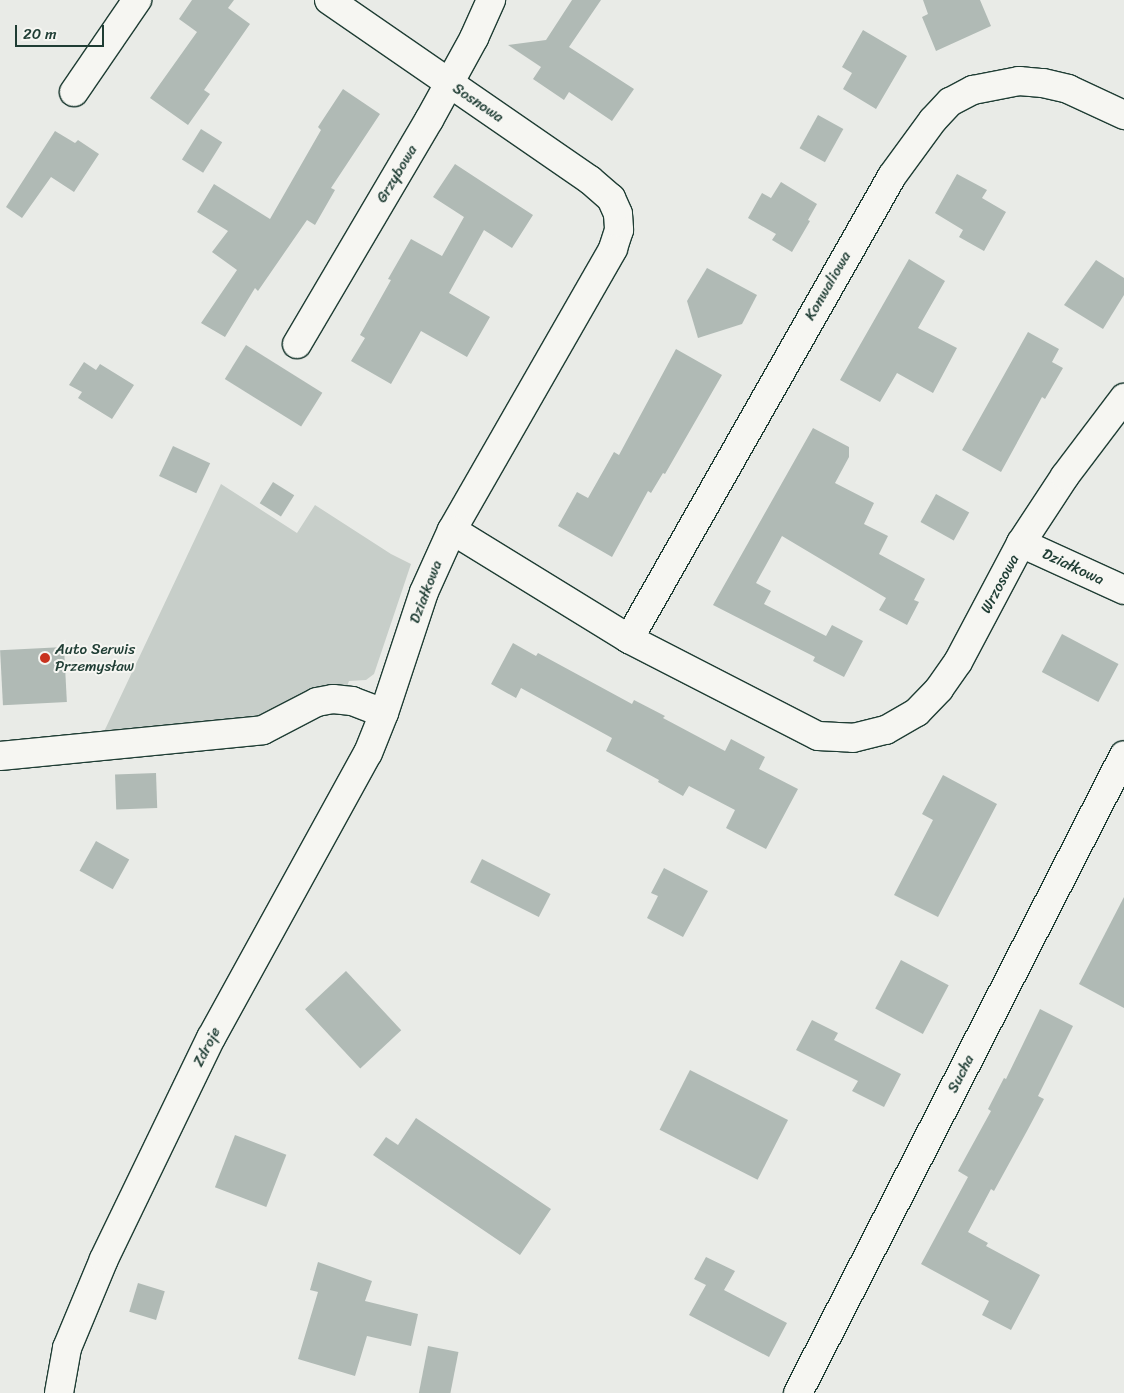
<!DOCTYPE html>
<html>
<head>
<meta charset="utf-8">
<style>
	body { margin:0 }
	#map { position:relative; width:1124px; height:1393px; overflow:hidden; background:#e9ebe7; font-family:Sriracha,sans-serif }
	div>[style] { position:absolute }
	.green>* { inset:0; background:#c7cec9 }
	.building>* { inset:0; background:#b0bab5; transform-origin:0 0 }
	.roads { filter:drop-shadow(1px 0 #1f3d34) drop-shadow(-1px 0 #1f3d34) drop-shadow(0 1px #1f3d34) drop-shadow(0 -1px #1f3d34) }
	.minor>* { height:28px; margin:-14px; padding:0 14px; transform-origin:14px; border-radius:14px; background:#f6f6f2 }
	.dots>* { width:14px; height:14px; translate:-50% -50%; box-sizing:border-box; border:2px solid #f6f6f2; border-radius:50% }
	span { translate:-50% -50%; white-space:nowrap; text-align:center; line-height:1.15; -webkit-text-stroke:4px #f6f6f2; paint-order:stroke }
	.street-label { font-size:15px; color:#1f3d34 }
	.poi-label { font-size:15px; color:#1f3d34 }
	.left { translate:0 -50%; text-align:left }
	.scale { position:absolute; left:15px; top:25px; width:89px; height:22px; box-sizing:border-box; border:2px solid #1f3d34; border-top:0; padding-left:6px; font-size:15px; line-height:18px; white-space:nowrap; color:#1f3d34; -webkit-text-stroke:4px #f6f6f2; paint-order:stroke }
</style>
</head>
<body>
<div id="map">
	<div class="green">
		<i style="clip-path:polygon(221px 484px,297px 533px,315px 505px,391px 554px,411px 564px,374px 674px,366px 680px,349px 681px,346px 689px,271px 717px,101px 738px)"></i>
	</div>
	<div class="building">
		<i style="clip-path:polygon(192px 0,234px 0,228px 8px,250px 24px,204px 90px,210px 94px,188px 125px,150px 98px,197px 32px,179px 19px)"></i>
		<i style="clip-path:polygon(572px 0,601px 0,569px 47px,634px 89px,612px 121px,569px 92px,564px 100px,533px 79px,541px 67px,508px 45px,546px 40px)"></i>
		<i style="clip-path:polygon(923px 0,980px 0,991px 26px,936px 51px,922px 17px,928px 14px)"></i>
		<i style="clip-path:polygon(863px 30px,907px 56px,876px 109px,843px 89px,852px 73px,842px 67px)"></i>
		<i style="clip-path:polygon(343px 89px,380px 114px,331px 188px,335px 190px,315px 225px,307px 220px,258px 291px,255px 288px,225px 337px,201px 323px,237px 270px,212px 252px,228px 231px,197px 212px,214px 184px,270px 219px,321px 130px,318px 127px)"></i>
		<i style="left:818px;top:115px;width:29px;height:38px;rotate:29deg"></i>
		<i style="left:201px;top:129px;width:25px;height:36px;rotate:32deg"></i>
		<i style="clip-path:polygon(55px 131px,75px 143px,78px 140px,99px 154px,74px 192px,51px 177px,22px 218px,6px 207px)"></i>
		<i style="clip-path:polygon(455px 164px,533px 215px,512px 248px,484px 230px,449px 293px,490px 317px,467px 357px,421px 331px,391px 384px,351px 361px,365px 338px,360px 335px,391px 280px,388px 279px,411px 239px,442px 256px,464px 217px,433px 197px)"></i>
		<i style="clip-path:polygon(957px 174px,987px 190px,982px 198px,1006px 212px,984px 251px,959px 237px,963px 230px,935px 213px)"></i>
		<i style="clip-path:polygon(781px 182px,817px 204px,808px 220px,810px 221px,792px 252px,772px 240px,776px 234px,748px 218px,762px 193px,771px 198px)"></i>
		<i style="clip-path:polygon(909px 259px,945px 281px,918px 328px,957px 348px,933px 393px,897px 373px,880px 402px,840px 380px)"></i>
		<i style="clip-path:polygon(1096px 260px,1124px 278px,1124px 295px,1103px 329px,1064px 305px)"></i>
		<i style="clip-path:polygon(707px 268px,757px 295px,742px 324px,698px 338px,687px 301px)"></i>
		<i style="clip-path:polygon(1028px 332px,1059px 349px,1052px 362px,1063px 368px,1045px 399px,1042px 397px,1001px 472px,962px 450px)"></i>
		<i style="left:246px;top:345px;width:90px;height:40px;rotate:32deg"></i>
		<i style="clip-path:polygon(676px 349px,722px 375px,665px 474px,663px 473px,651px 493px,648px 491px,612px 557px,558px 526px,577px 492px,588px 498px,614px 452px,619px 455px)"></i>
		<i style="clip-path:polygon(84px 362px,96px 370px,100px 364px,134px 385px,112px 419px,78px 398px,82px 392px,69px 385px)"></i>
		<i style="clip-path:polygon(813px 428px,849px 447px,849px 457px,835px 483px,874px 503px,864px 524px,888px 536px,879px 554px,925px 579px,914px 600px,919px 602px,907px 625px,879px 610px,886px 598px,782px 536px,756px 583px,771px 591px,764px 604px,826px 636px,832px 625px,863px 641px,844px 677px,813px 661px,815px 657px,713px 605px)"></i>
		<i style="left:173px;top:446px;width:41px;height:33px;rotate:25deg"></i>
		<i style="left:273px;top:482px;width:25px;height:25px;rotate:32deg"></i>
		<i style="left:936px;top:494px;width:38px;height:32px;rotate:29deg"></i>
		<i style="left:1062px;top:634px;width:64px;height:43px;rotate:28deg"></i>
		<i style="clip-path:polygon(513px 643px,536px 656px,538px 653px,632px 704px,634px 700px,665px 716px,663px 718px,725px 751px,731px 739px,765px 757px,759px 769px,798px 789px,766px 849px,726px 828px,735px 810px,689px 786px,683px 796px,658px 782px,659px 780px,606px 751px,612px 738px,521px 688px,516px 698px,491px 684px)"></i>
		<i style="left:64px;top:647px;width:55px;height:64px;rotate:87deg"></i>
		<i style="left:156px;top:773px;width:35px;height:41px;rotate:88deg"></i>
		<i style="clip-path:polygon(943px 775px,997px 804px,938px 917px,894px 895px,933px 820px,922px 814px)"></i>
		<i style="left:96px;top:841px;width:38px;height:34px;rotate:29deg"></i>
		<i style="left:482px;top:859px;width:77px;height:26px;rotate:27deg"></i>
		<i style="clip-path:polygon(664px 868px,708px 891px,683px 937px,647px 918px,658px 896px,651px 893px)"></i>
		<i style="clip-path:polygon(1124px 897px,1124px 1008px,1079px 984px)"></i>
		<i style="left:901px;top:960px;width:54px;height:55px;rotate:28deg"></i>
		<i style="left:346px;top:971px;width:81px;height:56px;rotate:47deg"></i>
		<i style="clip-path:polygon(1040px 1009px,1073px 1026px,1038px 1096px,1044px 1099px,1027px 1131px,994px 1191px,991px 1189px,968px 1232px,988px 1243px,986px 1246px,1040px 1275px,1011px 1330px,982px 1315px,989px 1301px,921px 1264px,968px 1177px,958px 1171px,991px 1111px,988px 1109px,1004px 1078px,1006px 1079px)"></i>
		<i style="clip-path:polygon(812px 1020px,838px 1033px,834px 1040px,901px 1074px,884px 1107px,852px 1091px,858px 1081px,796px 1050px)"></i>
		<i style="left:690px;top:1070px;width:110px;height:67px;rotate:27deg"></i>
		<i style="clip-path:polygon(416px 1118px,551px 1209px,520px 1255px,373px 1155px,386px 1137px,398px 1145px)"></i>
		<i style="left:235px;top:1135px;width:55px;height:56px;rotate:21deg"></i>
		<i style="clip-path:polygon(706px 1257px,735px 1271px,724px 1290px,787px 1323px,769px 1357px,689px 1315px,706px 1285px,694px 1279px)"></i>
		<i style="clip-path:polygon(318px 1262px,372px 1281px,365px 1301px,418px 1314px,411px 1346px,367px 1336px,355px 1376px,298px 1359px,318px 1292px,310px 1290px)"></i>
		<i style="left:138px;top:1283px;width:28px;height:30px;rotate:17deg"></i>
		<i style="left:428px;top:1346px;width:31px;height:48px;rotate:11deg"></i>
	</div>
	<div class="roads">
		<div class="minor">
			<i style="left:329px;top:0;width:317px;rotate:34.6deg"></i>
			<i style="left:590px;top:180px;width:28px;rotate:41deg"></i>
			<i style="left:611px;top:198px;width:17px;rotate:66deg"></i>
			<i style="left:618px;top:214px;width:16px;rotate:86deg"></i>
			<i style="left:619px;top:230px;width:20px;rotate:108deg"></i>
			<i style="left:613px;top:249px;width:324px;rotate:119.8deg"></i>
			<i style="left:74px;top:92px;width:112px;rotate:-55.6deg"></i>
			<i style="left:297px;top:344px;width:260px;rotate:-59.5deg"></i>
			<i style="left:429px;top:120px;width:94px;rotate:-61.2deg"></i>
			<i style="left:474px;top:38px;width:42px;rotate:-65.9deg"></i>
			<i style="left:1021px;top:543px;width:113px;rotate:24.5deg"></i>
			<i style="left:629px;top:639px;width:532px;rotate:-60.4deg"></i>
			<i style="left:892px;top:176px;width:69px;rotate:-53.8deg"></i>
			<i style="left:933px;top:120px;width:25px;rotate:-47deg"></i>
			<i style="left:950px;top:102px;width:26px;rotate:-28deg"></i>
			<i style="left:973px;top:90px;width:47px;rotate:-11.1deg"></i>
			<i style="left:1019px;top:81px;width:24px;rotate:5deg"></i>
			<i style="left:1043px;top:83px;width:26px;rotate:13deg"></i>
			<i style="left:1068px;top:89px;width:62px;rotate:24.9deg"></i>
			<i style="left:0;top:756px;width:264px;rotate:-5.6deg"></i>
			<i style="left:263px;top:730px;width:61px;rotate:-27.4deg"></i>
			<i style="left:317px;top:702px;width:16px;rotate:-11deg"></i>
			<i style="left:333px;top:699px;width:19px;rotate:6deg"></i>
			<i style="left:352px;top:701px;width:34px;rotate:21deg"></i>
			<i style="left:59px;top:1393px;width:46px;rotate:-79.9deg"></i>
			<i style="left:67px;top:1348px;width:96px;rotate:-67.4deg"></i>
			<i style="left:104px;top:1259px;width:246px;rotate:-64.2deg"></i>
			<i style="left:211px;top:1038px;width:325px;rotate:-61.2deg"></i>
			<i style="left:368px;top:753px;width:43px;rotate:-68.2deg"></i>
			<i style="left:384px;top:713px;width:127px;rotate:-71.7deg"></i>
			<i style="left:424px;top:592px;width:68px;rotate:-65.7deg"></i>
			<i style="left:452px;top:530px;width:208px;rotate:31.6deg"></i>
			<i style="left:629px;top:639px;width:212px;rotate:27.2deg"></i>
			<i style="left:818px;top:736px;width:35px;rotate:3deg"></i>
			<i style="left:853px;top:738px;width:34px;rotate:-14deg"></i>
			<i style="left:886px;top:730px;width:36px;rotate:-30deg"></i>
			<i style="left:917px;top:712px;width:32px;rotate:-46deg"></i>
			<i style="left:939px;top:689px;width:33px;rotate:-55deg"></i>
			<i style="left:958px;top:662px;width:135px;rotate:-62.1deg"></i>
			<i style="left:1021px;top:543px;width:80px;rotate:-56.7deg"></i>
			<i style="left:1065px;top:476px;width:98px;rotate:-52.9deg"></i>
			<i style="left:798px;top:1393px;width:716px;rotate:-62.93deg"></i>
		</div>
	</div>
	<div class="dots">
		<i style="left:45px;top:658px;background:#c8321e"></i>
	</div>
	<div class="street-label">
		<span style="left:478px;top:103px;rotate:34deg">Sosnowa</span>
		<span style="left:397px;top:174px;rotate:-59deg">Grzybowa</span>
		<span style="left:828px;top:286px;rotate:-60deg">Konwaliowa</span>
		<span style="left:1073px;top:567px;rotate:25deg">Działkowa</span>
		<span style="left:1000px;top:584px;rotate:-62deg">Wrzosowa</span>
		<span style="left:426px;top:592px;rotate:-69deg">Działkowa</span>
		<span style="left:207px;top:1047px;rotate:-63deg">Zdroje</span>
		<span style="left:961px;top:1074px;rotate:-63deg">Sucha</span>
	</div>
	<div class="poi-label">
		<span class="left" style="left:55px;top:658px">Auto Serwis<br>Przemysław</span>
	</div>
	<div class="scale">20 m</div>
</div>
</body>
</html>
